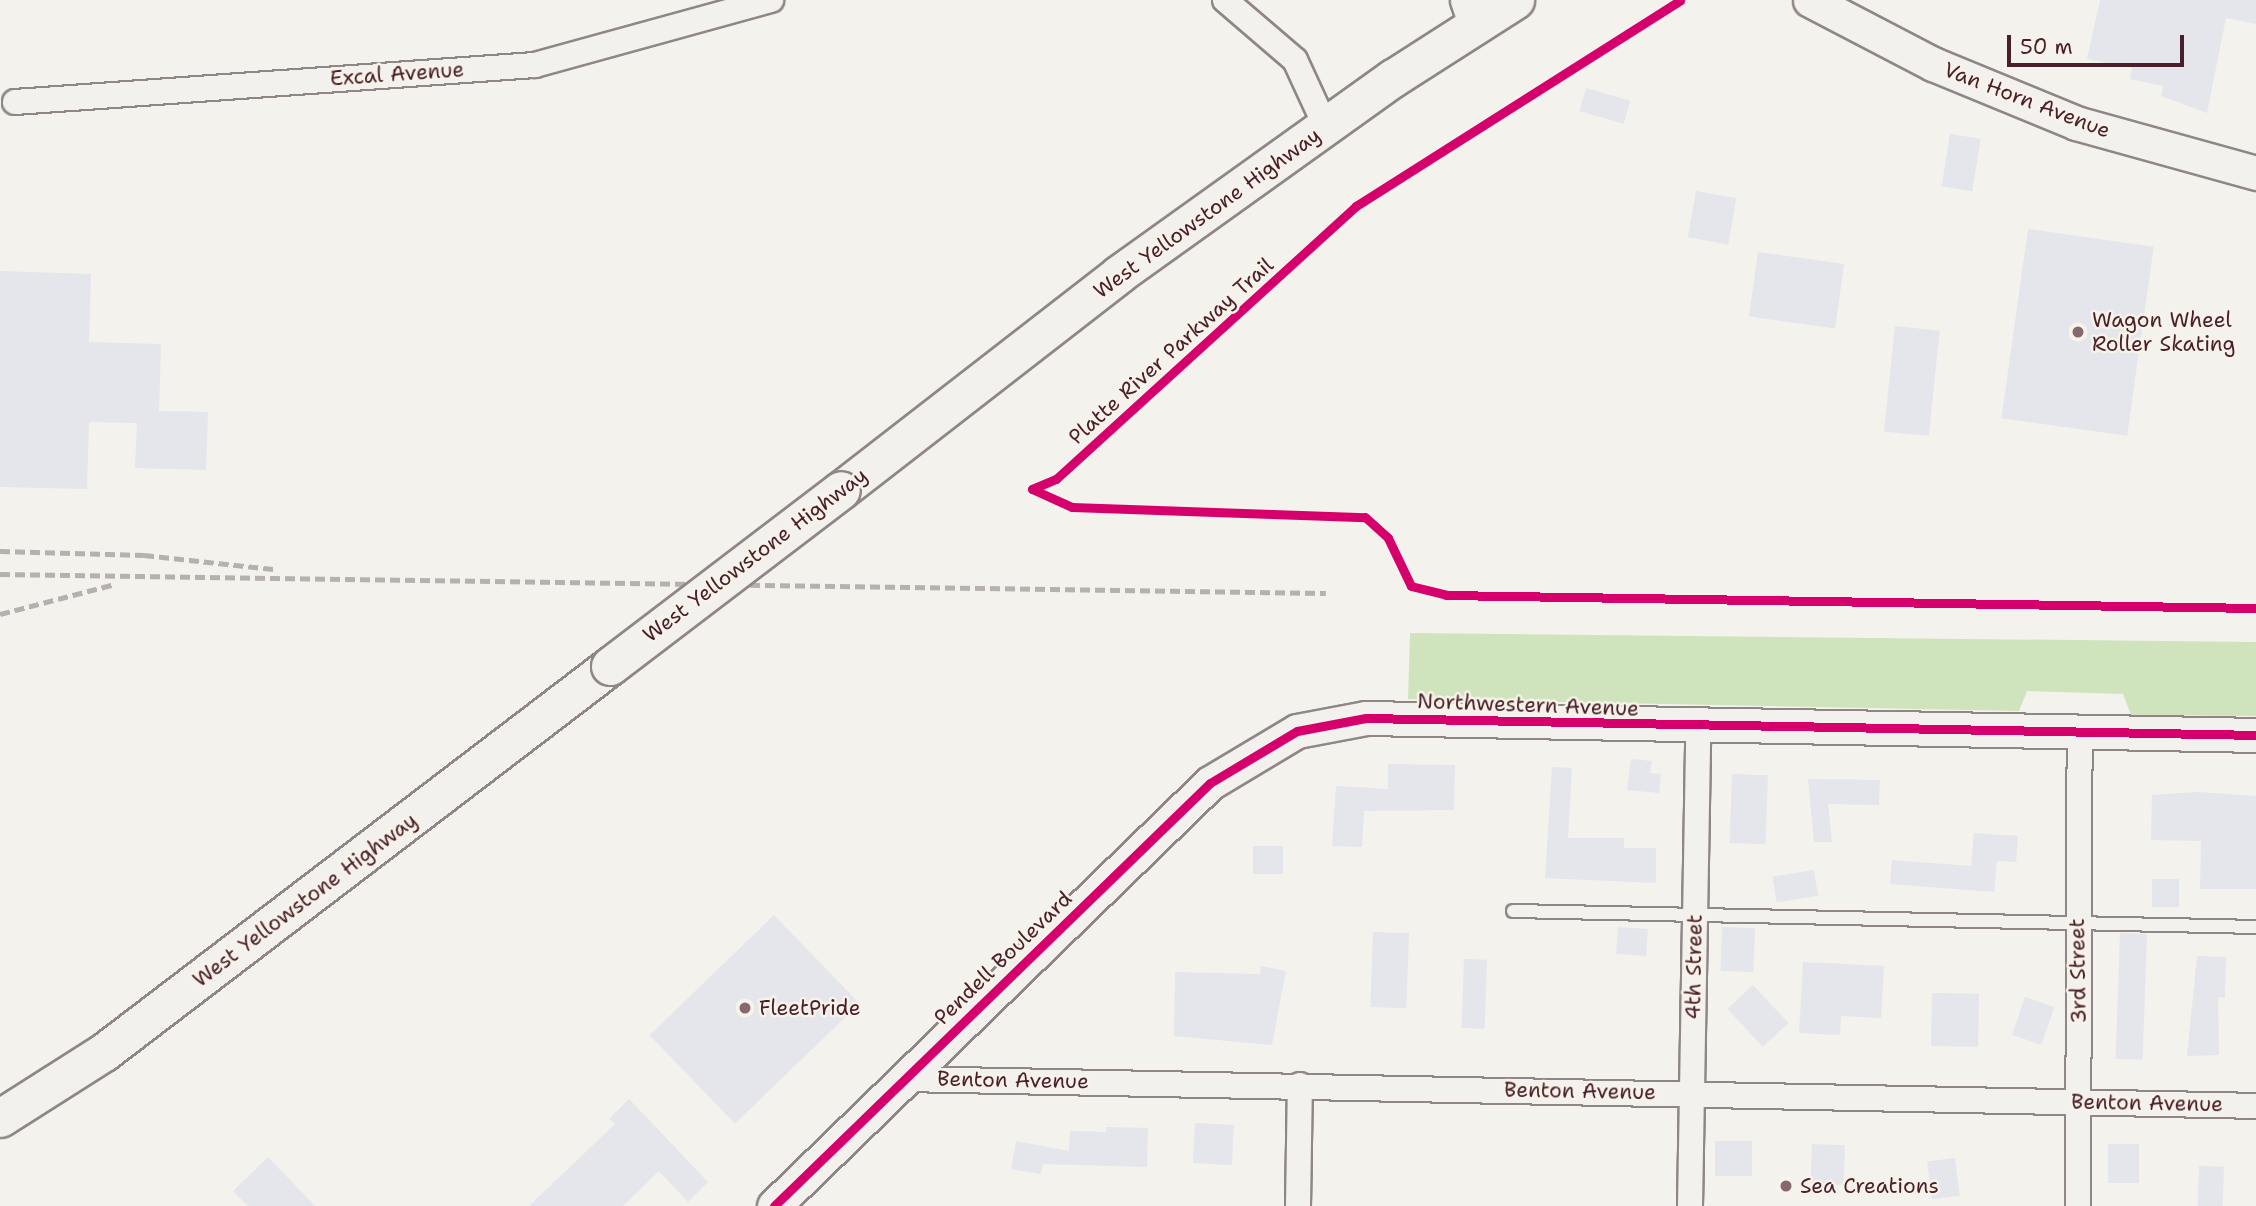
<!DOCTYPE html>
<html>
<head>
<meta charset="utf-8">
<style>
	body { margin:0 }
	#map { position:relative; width:2256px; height:1206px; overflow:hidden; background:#f4f2ec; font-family:"Shantell Sans",sans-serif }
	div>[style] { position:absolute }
	.green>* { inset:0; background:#cfe4bd }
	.building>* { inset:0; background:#e5e5ec; transform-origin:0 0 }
	.roads { filter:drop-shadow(2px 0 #8f8685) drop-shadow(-2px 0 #8f8685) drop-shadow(0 2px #8f8685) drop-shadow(0 -2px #8f8685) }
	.lane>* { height:12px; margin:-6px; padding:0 6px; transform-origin:6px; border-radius:6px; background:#f2f1ed }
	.street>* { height:24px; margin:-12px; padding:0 12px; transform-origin:12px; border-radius:12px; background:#f2f1ed }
	.secondary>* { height:33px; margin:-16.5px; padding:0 16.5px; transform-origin:16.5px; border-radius:16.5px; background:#f2f1ed }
	.primary>* { height:37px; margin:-18.5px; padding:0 18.5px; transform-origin:18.5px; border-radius:18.5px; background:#f2f1ed }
	.rail>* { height:5px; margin-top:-2.5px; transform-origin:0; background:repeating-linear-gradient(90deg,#b6b0ae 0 10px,transparent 0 15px) }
	.bridges { filter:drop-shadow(2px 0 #8f8685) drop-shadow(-2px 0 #8f8685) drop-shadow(0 2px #8f8685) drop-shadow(0 -2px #8f8685) }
	.primary-bridge>* { height:37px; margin:-18.5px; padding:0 18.5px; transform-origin:18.5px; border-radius:18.5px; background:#f2f1ed }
	.cycleway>* { height:9px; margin:-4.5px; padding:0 4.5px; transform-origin:4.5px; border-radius:4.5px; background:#d6006c }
	.dots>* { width:19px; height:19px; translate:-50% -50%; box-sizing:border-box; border:4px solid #f7f3e8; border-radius:50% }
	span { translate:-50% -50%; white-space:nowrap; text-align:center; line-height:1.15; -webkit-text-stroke:5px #f7f3e8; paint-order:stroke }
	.street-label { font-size:21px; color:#4a1f2b }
	.poi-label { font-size:21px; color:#4a1f2b }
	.left { translate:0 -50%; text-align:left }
	.scale { position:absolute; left:2007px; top:35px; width:177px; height:32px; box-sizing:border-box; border:4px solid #4a1f2b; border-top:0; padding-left:9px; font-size:21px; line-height:24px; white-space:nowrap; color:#4a1f2b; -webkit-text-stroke:5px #f7f3e8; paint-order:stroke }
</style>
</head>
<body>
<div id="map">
	<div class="green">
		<i style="clip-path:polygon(1410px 633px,2256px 642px,2256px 716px,2131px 715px,2123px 694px,2027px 691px,2019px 711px,1408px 699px)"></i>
	</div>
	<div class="building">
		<i style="clip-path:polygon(2100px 0,2256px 0,2256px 24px,2226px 18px,2207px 113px,2161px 96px,2163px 86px,2130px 79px,2132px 68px,2087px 59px)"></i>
		<i style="left:1586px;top:88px;width:46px;height:24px;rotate:16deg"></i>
		<i style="left:1950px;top:134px;width:31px;height:53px;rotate:9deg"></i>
		<i style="left:1696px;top:191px;width:41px;height:47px;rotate:10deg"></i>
		<i style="left:2028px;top:229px;width:127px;height:191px;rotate:8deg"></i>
		<i style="left:1758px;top:252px;width:87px;height:65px;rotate:8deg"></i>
		<i style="clip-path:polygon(0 271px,91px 274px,89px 342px,161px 344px,159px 411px,208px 412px,206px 470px,135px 468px,137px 423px,89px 422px,87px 489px,0 487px)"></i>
		<i style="left:1895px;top:326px;width:45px;height:106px;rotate:6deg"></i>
		<i style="clip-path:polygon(1631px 759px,1652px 761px,1650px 773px,1661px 774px,1659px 793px,1627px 790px)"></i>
		<i style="clip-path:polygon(1388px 764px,1455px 765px,1454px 810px,1364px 811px,1362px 847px,1332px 846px,1336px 786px,1388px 789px)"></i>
		<i style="clip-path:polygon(1552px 767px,1572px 768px,1568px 838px,1624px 838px,1624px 848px,1656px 848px,1656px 883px,1545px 878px)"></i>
		<i style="left:1732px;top:774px;width:36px;height:69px;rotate:2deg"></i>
		<i style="clip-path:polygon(1808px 779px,1880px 780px,1879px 805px,1828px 804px,1832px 842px,1814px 842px)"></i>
		<i style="clip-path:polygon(2198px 792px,2256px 796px,2256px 889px,2200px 889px,2201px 841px,2151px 840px,2152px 795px)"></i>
		<i style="clip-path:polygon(1974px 833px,2018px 836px,2016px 862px,1997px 861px,1994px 892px,1890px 884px,1892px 860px,1971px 866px)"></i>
		<i style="left:1253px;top:846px;width:30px;height:28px"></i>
		<i style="left:1814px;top:870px;width:26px;height:42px;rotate:81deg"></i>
		<i style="left:2152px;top:879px;width:27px;height:28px"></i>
		<i style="left:774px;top:915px;width:123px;height:173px;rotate:46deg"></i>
		<i style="left:1618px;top:927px;width:30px;height:27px;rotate:4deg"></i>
		<i style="left:1722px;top:927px;width:33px;height:44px;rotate:2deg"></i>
		<i style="left:1373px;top:932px;width:36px;height:75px;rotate:2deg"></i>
		<i style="left:2120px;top:933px;width:27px;height:126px;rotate:2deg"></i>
		<i style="clip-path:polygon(2197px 956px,2226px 957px,2225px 998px,2218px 997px,2219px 1055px,2187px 1056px)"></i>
		<i style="left:1464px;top:959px;width:23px;height:69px;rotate:2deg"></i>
		<i style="clip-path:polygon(1803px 962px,1884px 966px,1881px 1018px,1841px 1016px,1840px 1035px,1799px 1033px)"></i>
		<i style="clip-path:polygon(1261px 966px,1286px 971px,1272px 1045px,1174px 1036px,1175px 972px,1260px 974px)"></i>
		<i style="left:1753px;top:985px;width:52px;height:35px;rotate:47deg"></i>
		<i style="left:1932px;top:993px;width:47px;height:53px;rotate:1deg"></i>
		<i style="left:2025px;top:997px;width:31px;height:40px;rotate:19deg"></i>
		<i style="clip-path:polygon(629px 1099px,708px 1182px,688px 1202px,659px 1171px,623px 1206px,529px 1206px,615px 1124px,609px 1119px)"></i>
		<i style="left:1195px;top:1123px;width:39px;height:40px;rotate:3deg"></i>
		<i style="clip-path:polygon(1106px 1127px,1148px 1128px,1147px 1167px,1043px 1164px,1041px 1174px,1011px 1169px,1016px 1141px,1069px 1151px,1070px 1131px,1106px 1132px)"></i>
		<i style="left:1752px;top:1141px;width:35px;height:37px;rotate:90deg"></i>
		<i style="left:1812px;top:1144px;width:33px;height:40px;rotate:2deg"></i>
		<i style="left:2108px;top:1144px;width:31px;height:39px"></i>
		<i style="clip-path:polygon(268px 1157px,315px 1206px,248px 1206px,233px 1191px)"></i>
		<i style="left:1955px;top:1158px;width:38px;height:28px;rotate:83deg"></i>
		<i style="left:2199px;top:1166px;width:25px;height:40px;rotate:2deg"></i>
	</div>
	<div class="roads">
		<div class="lane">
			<i style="left:1513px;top:911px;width:743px;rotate:1.23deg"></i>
		</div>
		<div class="street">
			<i style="left:1225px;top:0;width:92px;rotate:40.6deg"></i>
			<i style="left:1295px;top:60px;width:74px;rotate:65.2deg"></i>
			<i style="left:15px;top:102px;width:521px;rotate:-4.07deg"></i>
			<i style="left:535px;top:65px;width:245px;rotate:-15.4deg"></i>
			<i style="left:904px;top:1079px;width:1352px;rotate:1.14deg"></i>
			<i style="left:1298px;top:1206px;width:121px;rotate:-89.1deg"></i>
			<i style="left:1690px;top:1206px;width:479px;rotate:-89deg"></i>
			<i style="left:2078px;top:1206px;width:471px;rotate:-89.8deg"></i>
		</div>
		<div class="secondary">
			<i style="left:1467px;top:0;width:24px;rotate:71deg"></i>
			<i style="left:1810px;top:0;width:139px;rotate:27.5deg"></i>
			<i style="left:1933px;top:64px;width:155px;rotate:22.4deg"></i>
			<i style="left:2076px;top:123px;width:187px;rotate:15.5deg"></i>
			<i style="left:774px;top:1206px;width:607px;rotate:-44.13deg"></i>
			<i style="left:1210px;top:783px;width:101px;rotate:-30.9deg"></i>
			<i style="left:1297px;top:731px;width:70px;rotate:-10.7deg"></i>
			<i style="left:1366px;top:718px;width:890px;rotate:1.09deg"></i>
		</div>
		<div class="primary">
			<i style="left:841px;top:490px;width:352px;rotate:-37.8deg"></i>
			<i style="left:1119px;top:274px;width:337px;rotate:-35.6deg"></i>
			<i style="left:1393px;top:78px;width:145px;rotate:-32.6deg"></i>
			<i style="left:0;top:1118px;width:123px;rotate:-32.4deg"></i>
			<i style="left:104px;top:1052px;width:636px;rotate:-37.34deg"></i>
		</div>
	</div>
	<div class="rail">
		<i style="left:0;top:551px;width:144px;rotate:1.6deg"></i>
		<i style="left:144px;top:555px;width:130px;rotate:6.2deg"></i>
		<i style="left:0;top:574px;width:1326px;rotate:0.82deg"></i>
		<i style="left:0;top:614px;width:119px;rotate:-14.6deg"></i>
	</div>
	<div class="bridges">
		<div class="primary-bridge">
			<i style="left:610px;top:666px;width:290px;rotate:-37.3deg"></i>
		</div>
	</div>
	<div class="cycleway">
		<i style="left:1032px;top:489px;width:44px;rotate:24.2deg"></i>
		<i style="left:1072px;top:507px;width:293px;rotate:2deg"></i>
		<i style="left:1365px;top:517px;width:31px;rotate:42deg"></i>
		<i style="left:1388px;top:538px;width:53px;rotate:64.4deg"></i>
		<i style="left:1411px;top:586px;width:36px;rotate:14deg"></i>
		<i style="left:1446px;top:595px;width:810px;rotate:0.92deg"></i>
		<i style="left:1032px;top:489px;width:26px;rotate:-23deg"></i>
		<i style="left:1056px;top:479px;width:406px;rotate:-42.3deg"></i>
		<i style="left:1356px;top:206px;width:384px;rotate:-32.4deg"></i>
		<i style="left:774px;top:1206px;width:607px;rotate:-44.13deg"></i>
		<i style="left:1210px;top:783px;width:101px;rotate:-30.9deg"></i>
		<i style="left:1297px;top:731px;width:70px;rotate:-10.7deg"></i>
		<i style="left:1366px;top:718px;width:890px;rotate:1.09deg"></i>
	</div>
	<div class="dots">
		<i style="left:2078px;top:332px;background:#86696f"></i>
		<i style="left:745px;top:1008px;background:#86696f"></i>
		<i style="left:1786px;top:1186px;background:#86696f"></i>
	</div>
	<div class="street-label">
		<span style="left:397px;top:74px;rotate:-4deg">Excal Avenue</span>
		<span style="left:2027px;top:100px;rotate:21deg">Van Horn Avenue</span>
		<span style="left:1207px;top:213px;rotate:-36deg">West Yellowstone Highway</span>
		<span style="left:1171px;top:351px;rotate:-42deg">Platte River Parkway Trail</span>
		<span style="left:755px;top:555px;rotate:-37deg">West Yellowstone Highway</span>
		<span style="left:1528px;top:705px;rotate:2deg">Northwestern Avenue</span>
		<span style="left:305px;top:900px;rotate:-37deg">West Yellowstone Highway</span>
		<span style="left:1003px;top:958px;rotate:-44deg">Pendell Boulevard</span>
		<span style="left:1694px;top:967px;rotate:-89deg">4th Street</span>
		<span style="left:2078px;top:971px;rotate:-91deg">3rd Street</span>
		<span style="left:1013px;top:1080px;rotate:1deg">Benton Avenue</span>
		<span style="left:1580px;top:1091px;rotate:1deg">Benton Avenue</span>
		<span style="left:2147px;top:1103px;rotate:1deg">Benton Avenue</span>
	</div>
	<div class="poi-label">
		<span class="left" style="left:2092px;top:332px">Wagon Wheel<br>Roller Skating</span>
		<span class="left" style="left:759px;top:1008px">FleetPride</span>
		<span class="left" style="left:1800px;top:1186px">Sea Creations</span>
	</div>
	<div class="scale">50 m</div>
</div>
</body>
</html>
